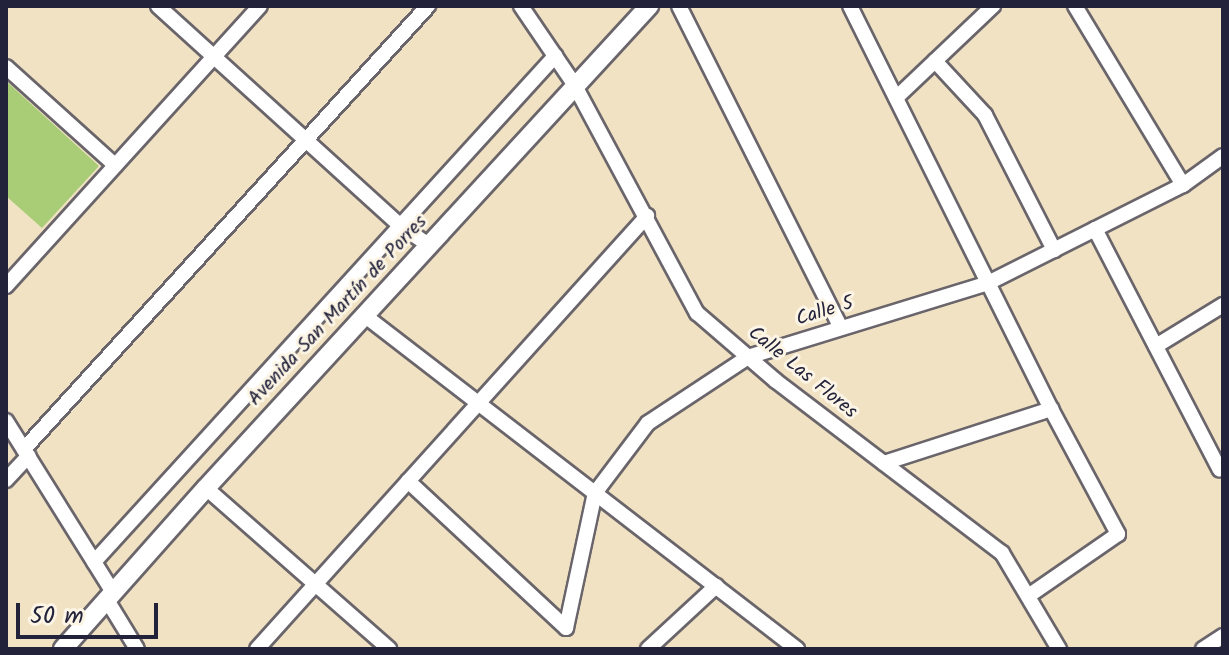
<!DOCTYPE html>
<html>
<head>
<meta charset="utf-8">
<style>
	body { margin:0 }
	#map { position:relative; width:1229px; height:655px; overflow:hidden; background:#f0e2c3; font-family:Kalam,sans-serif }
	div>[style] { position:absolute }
	.green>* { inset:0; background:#a9cd77 }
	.roads { filter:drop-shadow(2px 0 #6a656b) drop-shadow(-2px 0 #6a656b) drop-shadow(0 2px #6a656b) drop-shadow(0 -2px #6a656b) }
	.minor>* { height:14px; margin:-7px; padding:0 7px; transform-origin:7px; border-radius:7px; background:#fff }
	.tertiary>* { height:18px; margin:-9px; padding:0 9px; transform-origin:9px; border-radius:9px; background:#fff }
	span { translate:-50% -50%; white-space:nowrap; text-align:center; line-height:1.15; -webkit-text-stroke:6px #fcf5e5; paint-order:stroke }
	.street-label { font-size:20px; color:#22223b }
	.frame { position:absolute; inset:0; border:8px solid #22223b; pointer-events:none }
	.scale { position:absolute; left:16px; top:603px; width:142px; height:36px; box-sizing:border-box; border:4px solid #22223b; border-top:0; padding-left:10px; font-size:24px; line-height:28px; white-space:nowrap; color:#22223b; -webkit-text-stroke:6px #fcf5e5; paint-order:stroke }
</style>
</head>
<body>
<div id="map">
	<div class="green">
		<i style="clip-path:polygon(6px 81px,99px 166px,42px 228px,6px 196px)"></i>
	</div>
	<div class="roads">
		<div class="minor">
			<i style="left:158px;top:6px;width:329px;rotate:42.2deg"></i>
			<i style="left:402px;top:227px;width:32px;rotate:34deg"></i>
			<i style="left:521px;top:6px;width:94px;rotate:55.8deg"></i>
			<i style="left:574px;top:84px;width:260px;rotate:61.8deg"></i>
			<i style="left:697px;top:313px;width:104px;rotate:40.7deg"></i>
			<i style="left:776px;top:381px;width:284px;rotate:37.3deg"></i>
			<i style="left:1002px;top:553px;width:112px;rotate:59.3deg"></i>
			<i style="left:679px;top:6px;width:360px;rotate:63.3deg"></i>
			<i style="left:850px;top:6px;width:450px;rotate:63.5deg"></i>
			<i style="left:1051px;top:409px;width:142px;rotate:61.8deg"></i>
			<i style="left:1118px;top:534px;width:109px;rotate:145.4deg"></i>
			<i style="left:1075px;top:6px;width:209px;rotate:58.9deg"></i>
			<i style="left:935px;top:61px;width:74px;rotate:47.2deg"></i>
			<i style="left:985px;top:115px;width:152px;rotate:62.9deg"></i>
			<i style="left:6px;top:67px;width:147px;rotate:42deg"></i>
			<i style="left:896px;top:98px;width:134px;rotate:-43.5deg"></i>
			<i style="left:1095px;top:229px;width:271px;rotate:62.6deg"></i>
			<i style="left:6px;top:286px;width:378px;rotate:-47.8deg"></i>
			<i style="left:364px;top:315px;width:547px;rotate:37.65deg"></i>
			<i style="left:1156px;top:346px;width:79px;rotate:-31.5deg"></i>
			<i style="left:6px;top:421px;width:202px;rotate:58deg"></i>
			<i style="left:24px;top:449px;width:600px;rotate:-47.64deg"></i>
			<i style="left:884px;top:463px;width:176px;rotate:-17.9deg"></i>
			<i style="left:6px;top:480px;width:33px;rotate:-47deg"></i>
			<i style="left:408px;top:481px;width:216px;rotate:42.9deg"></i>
			<i style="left:206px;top:488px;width:244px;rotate:41.3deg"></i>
			<i style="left:94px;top:562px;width:685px;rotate:-47.66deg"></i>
			<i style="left:107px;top:600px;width:57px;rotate:58.5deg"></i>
			<i style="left:566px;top:628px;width:138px;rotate:-77.9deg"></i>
			<i style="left:595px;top:493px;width:88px;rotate:-52.9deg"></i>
			<i style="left:648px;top:423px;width:120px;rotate:-33.4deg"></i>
			<i style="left:748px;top:357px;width:251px;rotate:-17.1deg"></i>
			<i style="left:988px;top:283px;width:218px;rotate:-26.7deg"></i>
			<i style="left:1183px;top:185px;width:49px;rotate:-35.9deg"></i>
			<i style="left:257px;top:649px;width:583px;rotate:-47.99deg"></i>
			<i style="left:648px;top:649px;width:93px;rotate:-42.8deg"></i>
			<i style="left:1203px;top:649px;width:24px;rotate:-33deg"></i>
		</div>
		<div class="tertiary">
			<i style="left:63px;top:649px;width:215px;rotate:-48.4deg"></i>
			<i style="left:206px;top:488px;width:655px;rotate:-47.41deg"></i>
		</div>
	</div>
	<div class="street-label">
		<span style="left:338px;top:311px;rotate:-47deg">Avenida San Martín de Porres</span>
		<span style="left:825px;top:312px;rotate:-17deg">Calle 5</span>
		<span style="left:802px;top:373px;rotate:39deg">Calle Las Flores</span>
	</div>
	<div class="frame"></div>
	<div class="scale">50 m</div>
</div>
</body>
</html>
